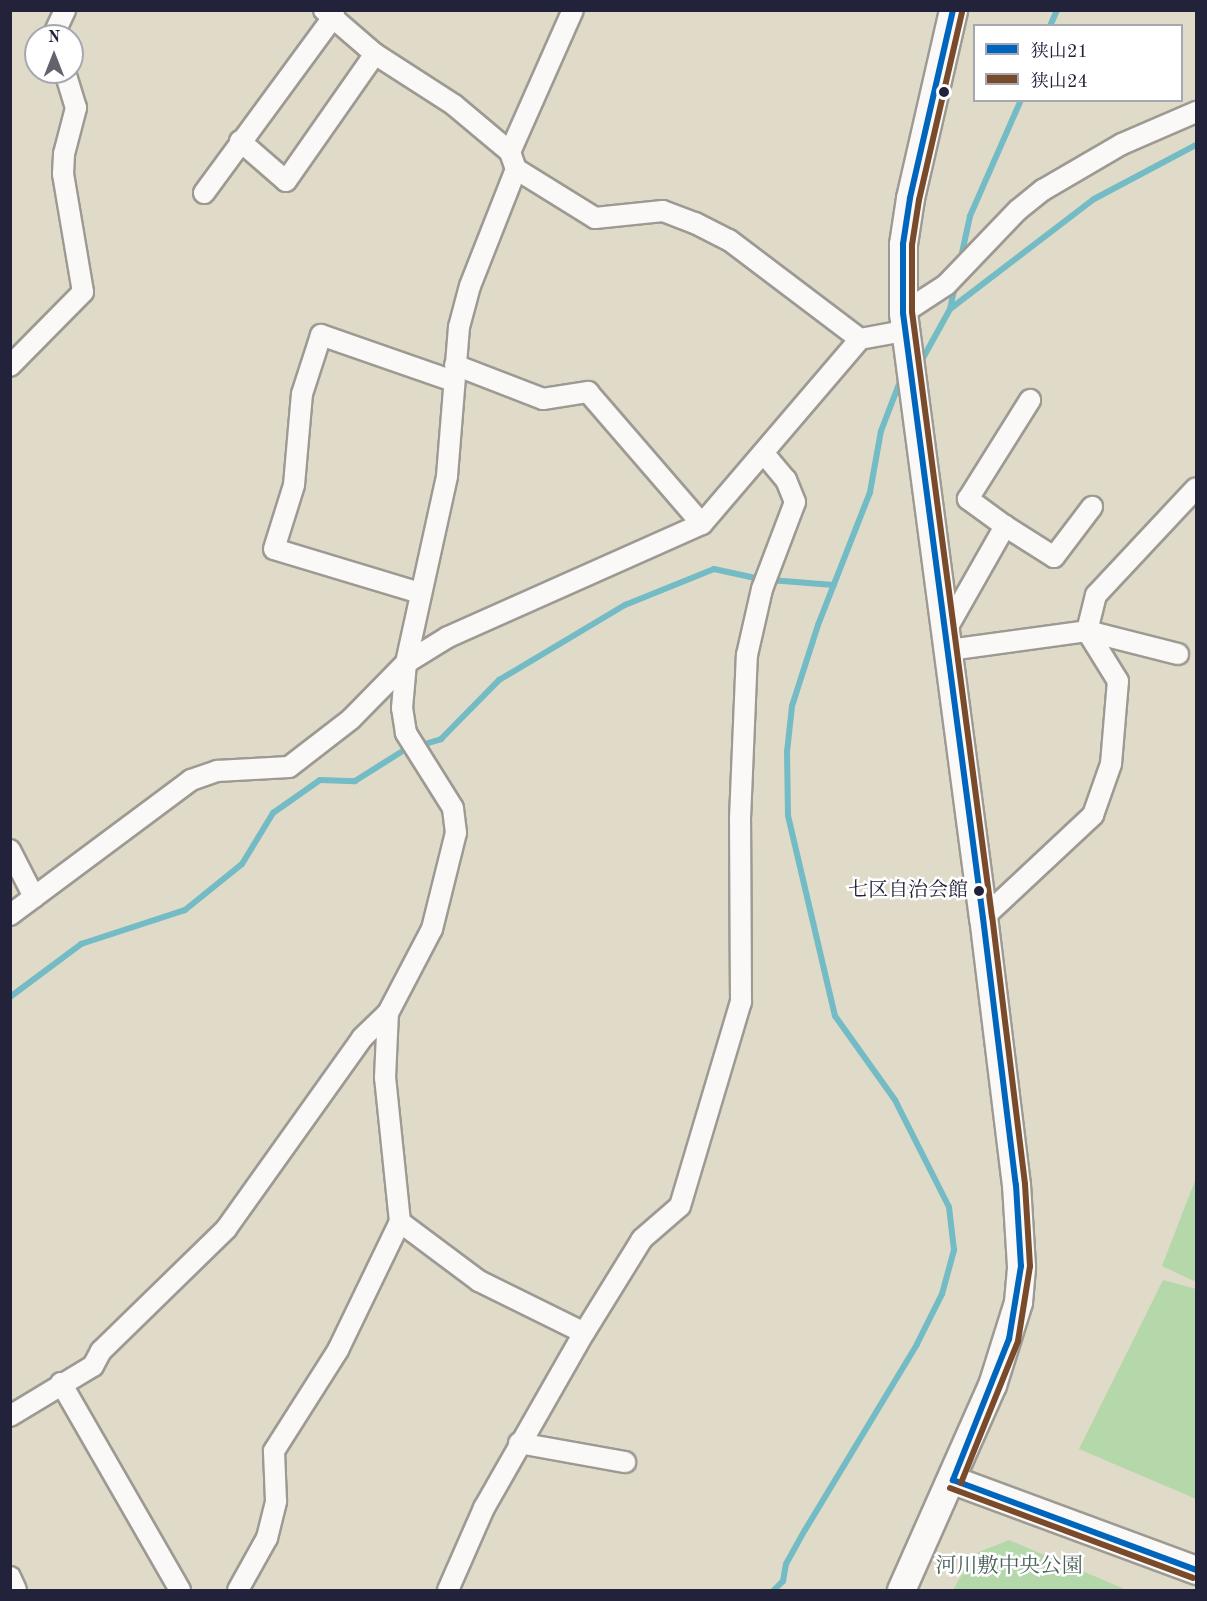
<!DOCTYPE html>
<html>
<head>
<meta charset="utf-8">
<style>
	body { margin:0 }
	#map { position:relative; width:1207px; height:1601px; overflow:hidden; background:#e0dac8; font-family:"Old Standard TT","Noto Serif JP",serif }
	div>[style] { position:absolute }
	.green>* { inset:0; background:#b5d8aa }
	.stream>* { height:6px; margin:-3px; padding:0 3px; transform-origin:3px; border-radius:3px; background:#73bbc5 }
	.roads { filter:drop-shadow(2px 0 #9d9a93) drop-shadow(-2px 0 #9d9a93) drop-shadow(0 2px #9d9a93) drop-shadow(0 -2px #9d9a93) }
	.street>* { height:20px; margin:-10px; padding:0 10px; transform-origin:10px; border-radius:10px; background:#faf9f7 }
	.secondary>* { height:27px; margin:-13.5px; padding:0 13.5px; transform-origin:13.5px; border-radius:13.5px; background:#faf9f7 }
	.bus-1>* { height:6px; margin:-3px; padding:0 3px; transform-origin:3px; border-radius:3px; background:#0065bd }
	.bus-2>* { height:6px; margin:-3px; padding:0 3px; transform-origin:3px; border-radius:3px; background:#7a4b2a }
	.dots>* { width:16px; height:16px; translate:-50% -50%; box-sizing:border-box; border:3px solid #fff; border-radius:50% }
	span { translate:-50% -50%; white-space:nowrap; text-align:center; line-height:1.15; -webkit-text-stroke:5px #fff; paint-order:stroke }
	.bus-label { font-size:20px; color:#22223b }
	.right { translate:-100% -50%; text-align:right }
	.park-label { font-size:21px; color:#496159 }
	.frame { position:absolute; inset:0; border:12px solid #22223b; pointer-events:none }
	.legend { position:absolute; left:973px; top:24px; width:210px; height:78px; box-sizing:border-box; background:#fff; border:2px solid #a7a7b1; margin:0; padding:8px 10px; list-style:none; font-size:18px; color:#22223b }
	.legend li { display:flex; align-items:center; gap:12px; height:30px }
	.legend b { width:30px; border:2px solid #a7a7b1 }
	.north { position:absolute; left:24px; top:24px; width:60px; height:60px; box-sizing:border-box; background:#fff; border:2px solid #a7a7b1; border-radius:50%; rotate:0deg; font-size:16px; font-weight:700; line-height:24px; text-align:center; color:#22223b }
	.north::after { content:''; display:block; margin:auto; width:21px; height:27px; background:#64626c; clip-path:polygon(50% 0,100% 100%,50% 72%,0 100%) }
</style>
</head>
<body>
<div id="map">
	<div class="green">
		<i style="clip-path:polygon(1196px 1178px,1196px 1282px,1162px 1266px)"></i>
		<i style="clip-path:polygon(1163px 1280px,1196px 1289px,1196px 1499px,1079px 1449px)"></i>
		<i style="clip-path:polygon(1009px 1540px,1127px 1590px,953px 1590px,974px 1554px)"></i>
	</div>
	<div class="stream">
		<i style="left:1050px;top:26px;width:17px;rotate:-66deg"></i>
		<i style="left:960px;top:262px;width:47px;rotate:-77.7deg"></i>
		<i style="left:970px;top:216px;width:127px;rotate:-66.3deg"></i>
		<i style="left:950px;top:309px;width:181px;rotate:-37.4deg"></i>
		<i style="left:1094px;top:199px;width:115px;rotate:-27.9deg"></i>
		<i style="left:923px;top:358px;width:56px;rotate:-61.1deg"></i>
		<i style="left:950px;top:309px;width:25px;rotate:-78deg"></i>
		<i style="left:770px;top:580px;width:64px;rotate:4.5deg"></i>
		<i style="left:425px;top:744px;width:17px;rotate:-17deg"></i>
		<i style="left:441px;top:739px;width:83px;rotate:-45.5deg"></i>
		<i style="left:499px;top:680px;width:147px;rotate:-30.8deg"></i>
		<i style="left:625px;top:605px;width:96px;rotate:-22deg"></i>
		<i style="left:714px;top:569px;width:47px;rotate:12.3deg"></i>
		<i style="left:10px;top:997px;width:89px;rotate:-36.7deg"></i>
		<i style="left:81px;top:944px;width:109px;rotate:-18.1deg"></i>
		<i style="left:185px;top:910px;width:73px;rotate:-38.9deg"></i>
		<i style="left:242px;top:864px;width:60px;rotate:-58.7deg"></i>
		<i style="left:273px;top:813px;width:57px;rotate:-35.1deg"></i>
		<i style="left:320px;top:780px;width:35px;rotate:2deg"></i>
		<i style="left:355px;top:781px;width:54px;rotate:-32.2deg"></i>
		<i style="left:774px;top:1590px;width:13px;rotate:-45deg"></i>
		<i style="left:783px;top:1581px;width:17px;rotate:-80deg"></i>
		<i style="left:786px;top:1564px;width:39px;rotate:-61deg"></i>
		<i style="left:805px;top:1530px;width:217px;rotate:-58.9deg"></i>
		<i style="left:917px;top:1344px;width:56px;rotate:-63.4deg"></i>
		<i style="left:942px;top:1294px;width:46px;rotate:-74.7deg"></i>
		<i style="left:954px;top:1250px;width:43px;rotate:-96.6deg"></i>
		<i style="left:949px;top:1207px;width:120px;rotate:-116.8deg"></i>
		<i style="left:895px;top:1100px;width:103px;rotate:-125.5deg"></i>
		<i style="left:835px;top:1016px;width:206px;rotate:-103.2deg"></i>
		<i style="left:788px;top:815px;width:63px;rotate:-90.9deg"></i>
		<i style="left:787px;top:752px;width:46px;rotate:-83.8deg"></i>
		<i style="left:792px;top:706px;width:85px;rotate:-72.2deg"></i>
		<i style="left:818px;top:625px;width:143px;rotate:-68.6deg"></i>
		<i style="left:870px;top:492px;width:62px;rotate:-79.8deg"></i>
		<i style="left:881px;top:431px;width:56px;rotate:-69deg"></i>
	</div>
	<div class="roads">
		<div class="street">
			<i style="left:324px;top:10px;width:67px;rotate:40.8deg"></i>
			<i style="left:375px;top:54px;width:94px;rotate:32.8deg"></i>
			<i style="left:454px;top:105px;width:73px;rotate:40deg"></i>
			<i style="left:510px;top:152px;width:18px;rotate:71deg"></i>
			<i style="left:516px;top:169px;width:93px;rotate:31.8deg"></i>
			<i style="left:595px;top:218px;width:68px;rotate:-5.9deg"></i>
			<i style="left:663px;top:211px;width:34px;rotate:21deg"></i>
			<i style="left:695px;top:223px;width:38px;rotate:27deg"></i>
			<i style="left:729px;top:240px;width:164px;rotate:37.1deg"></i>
			<i style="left:53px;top:36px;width:29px;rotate:-65deg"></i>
			<i style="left:240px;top:141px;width:61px;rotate:41deg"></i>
			<i style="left:286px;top:181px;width:155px;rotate:-55deg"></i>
			<i style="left:510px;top:152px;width:155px;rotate:-66.1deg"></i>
			<i style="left:204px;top:193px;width:220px;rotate:-53.7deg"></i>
			<i style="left:903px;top:313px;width:51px;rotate:-33.1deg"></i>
			<i style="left:946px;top:285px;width:104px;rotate:-46.2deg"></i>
			<i style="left:1018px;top:210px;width:32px;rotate:-39deg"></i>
			<i style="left:1043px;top:190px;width:91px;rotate:-30.2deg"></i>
			<i style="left:1122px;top:144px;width:81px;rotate:-23.4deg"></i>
			<i style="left:455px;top:365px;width:94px;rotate:21.1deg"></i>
			<i style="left:543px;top:399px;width:46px;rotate:-8.8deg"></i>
			<i style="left:588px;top:392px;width:174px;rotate:49.2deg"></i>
			<i style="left:10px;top:366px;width:104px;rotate:-45.4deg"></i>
			<i style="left:83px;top:292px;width:120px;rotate:-99.6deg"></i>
			<i style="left:63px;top:174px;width:20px;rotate:-87deg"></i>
			<i style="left:64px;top:154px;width:48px;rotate:-75.4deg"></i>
			<i style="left:76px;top:108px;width:38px;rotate:-107deg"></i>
			<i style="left:1005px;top:526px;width:46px;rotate:-143.9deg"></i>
			<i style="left:968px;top:499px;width:117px;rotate:-57.9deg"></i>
			<i style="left:420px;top:593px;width:152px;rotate:-163.2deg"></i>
			<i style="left:274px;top:549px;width:67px;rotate:-72.6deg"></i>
			<i style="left:294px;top:485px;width:91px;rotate:-85deg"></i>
			<i style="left:302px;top:394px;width:62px;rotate:-72.1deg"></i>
			<i style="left:321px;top:335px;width:140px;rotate:19.2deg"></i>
			<i style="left:946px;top:630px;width:120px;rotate:-60.4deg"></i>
			<i style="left:1005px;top:526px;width:58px;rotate:32.3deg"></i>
			<i style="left:1054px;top:557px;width:63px;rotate:-52.8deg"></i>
			<i style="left:949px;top:650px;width:139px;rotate:-7.8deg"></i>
			<i style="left:1087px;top:631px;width:94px;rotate:14.2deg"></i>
			<i style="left:10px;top:850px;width:53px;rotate:62.9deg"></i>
			<i style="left:10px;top:915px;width:226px;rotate:-36.7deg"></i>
			<i style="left:191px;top:780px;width:28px;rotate:-19deg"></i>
			<i style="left:217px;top:771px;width:72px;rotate:-3.2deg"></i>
			<i style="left:289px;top:767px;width:78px;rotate:-37.7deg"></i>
			<i style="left:351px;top:719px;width:78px;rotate:-45.5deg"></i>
			<i style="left:406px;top:663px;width:49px;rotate:-31.8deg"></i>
			<i style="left:448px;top:637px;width:278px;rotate:-24deg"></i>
			<i style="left:702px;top:524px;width:243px;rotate:-49.5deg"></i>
			<i style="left:860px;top:339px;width:45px;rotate:-10.3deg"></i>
			<i style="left:983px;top:918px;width:151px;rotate:-43.1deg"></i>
			<i style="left:1093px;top:815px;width:54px;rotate:-70.6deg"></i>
			<i style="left:1111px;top:764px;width:83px;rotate:-85.2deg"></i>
			<i style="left:1118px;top:681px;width:59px;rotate:-121.8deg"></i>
			<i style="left:1087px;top:631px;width:37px;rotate:-76deg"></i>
			<i style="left:1096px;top:595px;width:146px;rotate:-46.9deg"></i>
			<i style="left:400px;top:1222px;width:99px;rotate:36.8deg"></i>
			<i style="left:479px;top:1281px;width:117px;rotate:26.3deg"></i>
			<i style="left:61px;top:1383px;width:239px;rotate:60.1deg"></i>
			<i style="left:10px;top:1416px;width:97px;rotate:-31.1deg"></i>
			<i style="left:93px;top:1366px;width:17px;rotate:-62deg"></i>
			<i style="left:101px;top:1351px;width:175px;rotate:-44.3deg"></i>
			<i style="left:226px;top:1229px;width:234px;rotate:-54.5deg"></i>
			<i style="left:362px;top:1038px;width:36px;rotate:-44deg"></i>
			<i style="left:388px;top:1013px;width:95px;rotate:-62.4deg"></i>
			<i style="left:432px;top:929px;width:99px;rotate:-76deg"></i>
			<i style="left:456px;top:833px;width:25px;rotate:-97deg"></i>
			<i style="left:453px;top:808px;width:89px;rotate:-122.1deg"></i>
			<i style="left:406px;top:733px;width:25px;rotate:-99deg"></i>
			<i style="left:402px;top:708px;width:45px;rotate:-84.9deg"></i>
			<i style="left:406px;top:663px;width:191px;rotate:-77.6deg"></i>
			<i style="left:447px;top:476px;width:149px;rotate:-85.4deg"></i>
			<i style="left:459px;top:327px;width:42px;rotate:-75deg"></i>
			<i style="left:470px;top:286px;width:126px;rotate:-68.5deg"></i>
			<i style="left:519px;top:1443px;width:108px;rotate:10.2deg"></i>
			<i style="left:10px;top:1577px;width:14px;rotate:65deg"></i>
			<i style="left:238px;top:1590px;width:60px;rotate:-60.9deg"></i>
			<i style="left:267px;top:1538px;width:38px;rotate:-76deg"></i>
			<i style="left:276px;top:1501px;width:50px;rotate:-92.3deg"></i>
			<i style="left:274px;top:1451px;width:120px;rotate:-57.6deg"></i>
			<i style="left:338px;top:1350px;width:142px;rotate:-64.2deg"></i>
			<i style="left:400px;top:1222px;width:145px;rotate:-95.9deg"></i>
			<i style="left:385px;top:1078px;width:65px;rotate:-87.4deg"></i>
			<i style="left:448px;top:1590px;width:90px;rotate:-66.3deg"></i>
			<i style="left:484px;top:1508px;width:202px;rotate:-60.3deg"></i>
			<i style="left:584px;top:1333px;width:110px;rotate:-58.3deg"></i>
			<i style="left:642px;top:1239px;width:50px;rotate:-41deg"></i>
			<i style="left:680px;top:1206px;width:213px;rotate:-73.4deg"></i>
			<i style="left:741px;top:1002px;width:183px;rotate:-90.3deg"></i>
			<i style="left:740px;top:819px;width:164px;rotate:-87.6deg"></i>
			<i style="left:747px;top:655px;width:68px;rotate:-77.2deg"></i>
			<i style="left:762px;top:589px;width:93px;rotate:-69.2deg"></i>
			<i style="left:795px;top:502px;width:24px;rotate:-112deg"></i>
			<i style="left:786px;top:480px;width:35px;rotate:-130deg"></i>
		</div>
		<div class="secondary">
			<i style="left:953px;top:1480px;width:259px;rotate:20.3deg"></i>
			<i style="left:901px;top:1590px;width:224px;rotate:-66.1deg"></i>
			<i style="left:992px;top:1385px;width:87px;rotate:-72.6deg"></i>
			<i style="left:1018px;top:1302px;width:36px;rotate:-85deg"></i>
			<i style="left:1021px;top:1266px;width:81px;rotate:-93.5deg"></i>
			<i style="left:1016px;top:1185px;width:269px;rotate:-97deg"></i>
			<i style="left:983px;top:918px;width:610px;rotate:-97.53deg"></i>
			<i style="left:903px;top:313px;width:69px;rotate:-90deg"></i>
			<i style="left:903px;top:244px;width:47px;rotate:-81.3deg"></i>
			<i style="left:910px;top:198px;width:193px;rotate:-77.1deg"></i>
		</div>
	</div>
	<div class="bus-1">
		<i style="left:953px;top:10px;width:193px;rotate:102.9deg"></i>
		<i style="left:910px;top:198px;width:47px;rotate:98.7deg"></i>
		<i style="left:903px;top:244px;width:69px;rotate:90deg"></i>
		<i style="left:903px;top:313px;width:610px;rotate:82.47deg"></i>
		<i style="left:983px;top:918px;width:269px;rotate:83deg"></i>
		<i style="left:1016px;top:1185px;width:81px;rotate:86.5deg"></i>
		<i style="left:1021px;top:1266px;width:74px;rotate:99.3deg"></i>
		<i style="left:1009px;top:1339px;width:152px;rotate:111.7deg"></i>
		<i style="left:953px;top:1480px;width:259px;rotate:20.3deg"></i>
	</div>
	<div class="bus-2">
		<i style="left:961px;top:1483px;width:153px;rotate:-68.1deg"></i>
		<i style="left:1018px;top:1341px;width:76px;rotate:-80.9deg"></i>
		<i style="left:1030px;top:1266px;width:82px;rotate:-93.5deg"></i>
		<i style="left:1025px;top:1184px;width:269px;rotate:-97deg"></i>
		<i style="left:992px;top:917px;width:610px;rotate:-97.53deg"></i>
		<i style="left:912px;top:312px;width:67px;rotate:-90deg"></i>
		<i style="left:912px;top:245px;width:46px;rotate:-81.2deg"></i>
		<i style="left:919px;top:200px;width:193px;rotate:-77.1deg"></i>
		<i style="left:950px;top:1488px;width:259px;rotate:20.3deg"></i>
	</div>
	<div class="dots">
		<i style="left:944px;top:92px;background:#22223b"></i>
		<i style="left:979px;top:891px;background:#22223b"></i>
	</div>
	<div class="bus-label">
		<span class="right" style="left:968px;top:891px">七区自治会館</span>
	</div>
	<div class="park-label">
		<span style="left:1009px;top:1567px">河川敷中央公園</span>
	</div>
	<div class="frame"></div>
	<ul class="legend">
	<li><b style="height:8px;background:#0065bd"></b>狭山21</li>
	<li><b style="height:8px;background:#7a4b2a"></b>狭山24</li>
	</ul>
	<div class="north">N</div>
</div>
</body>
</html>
